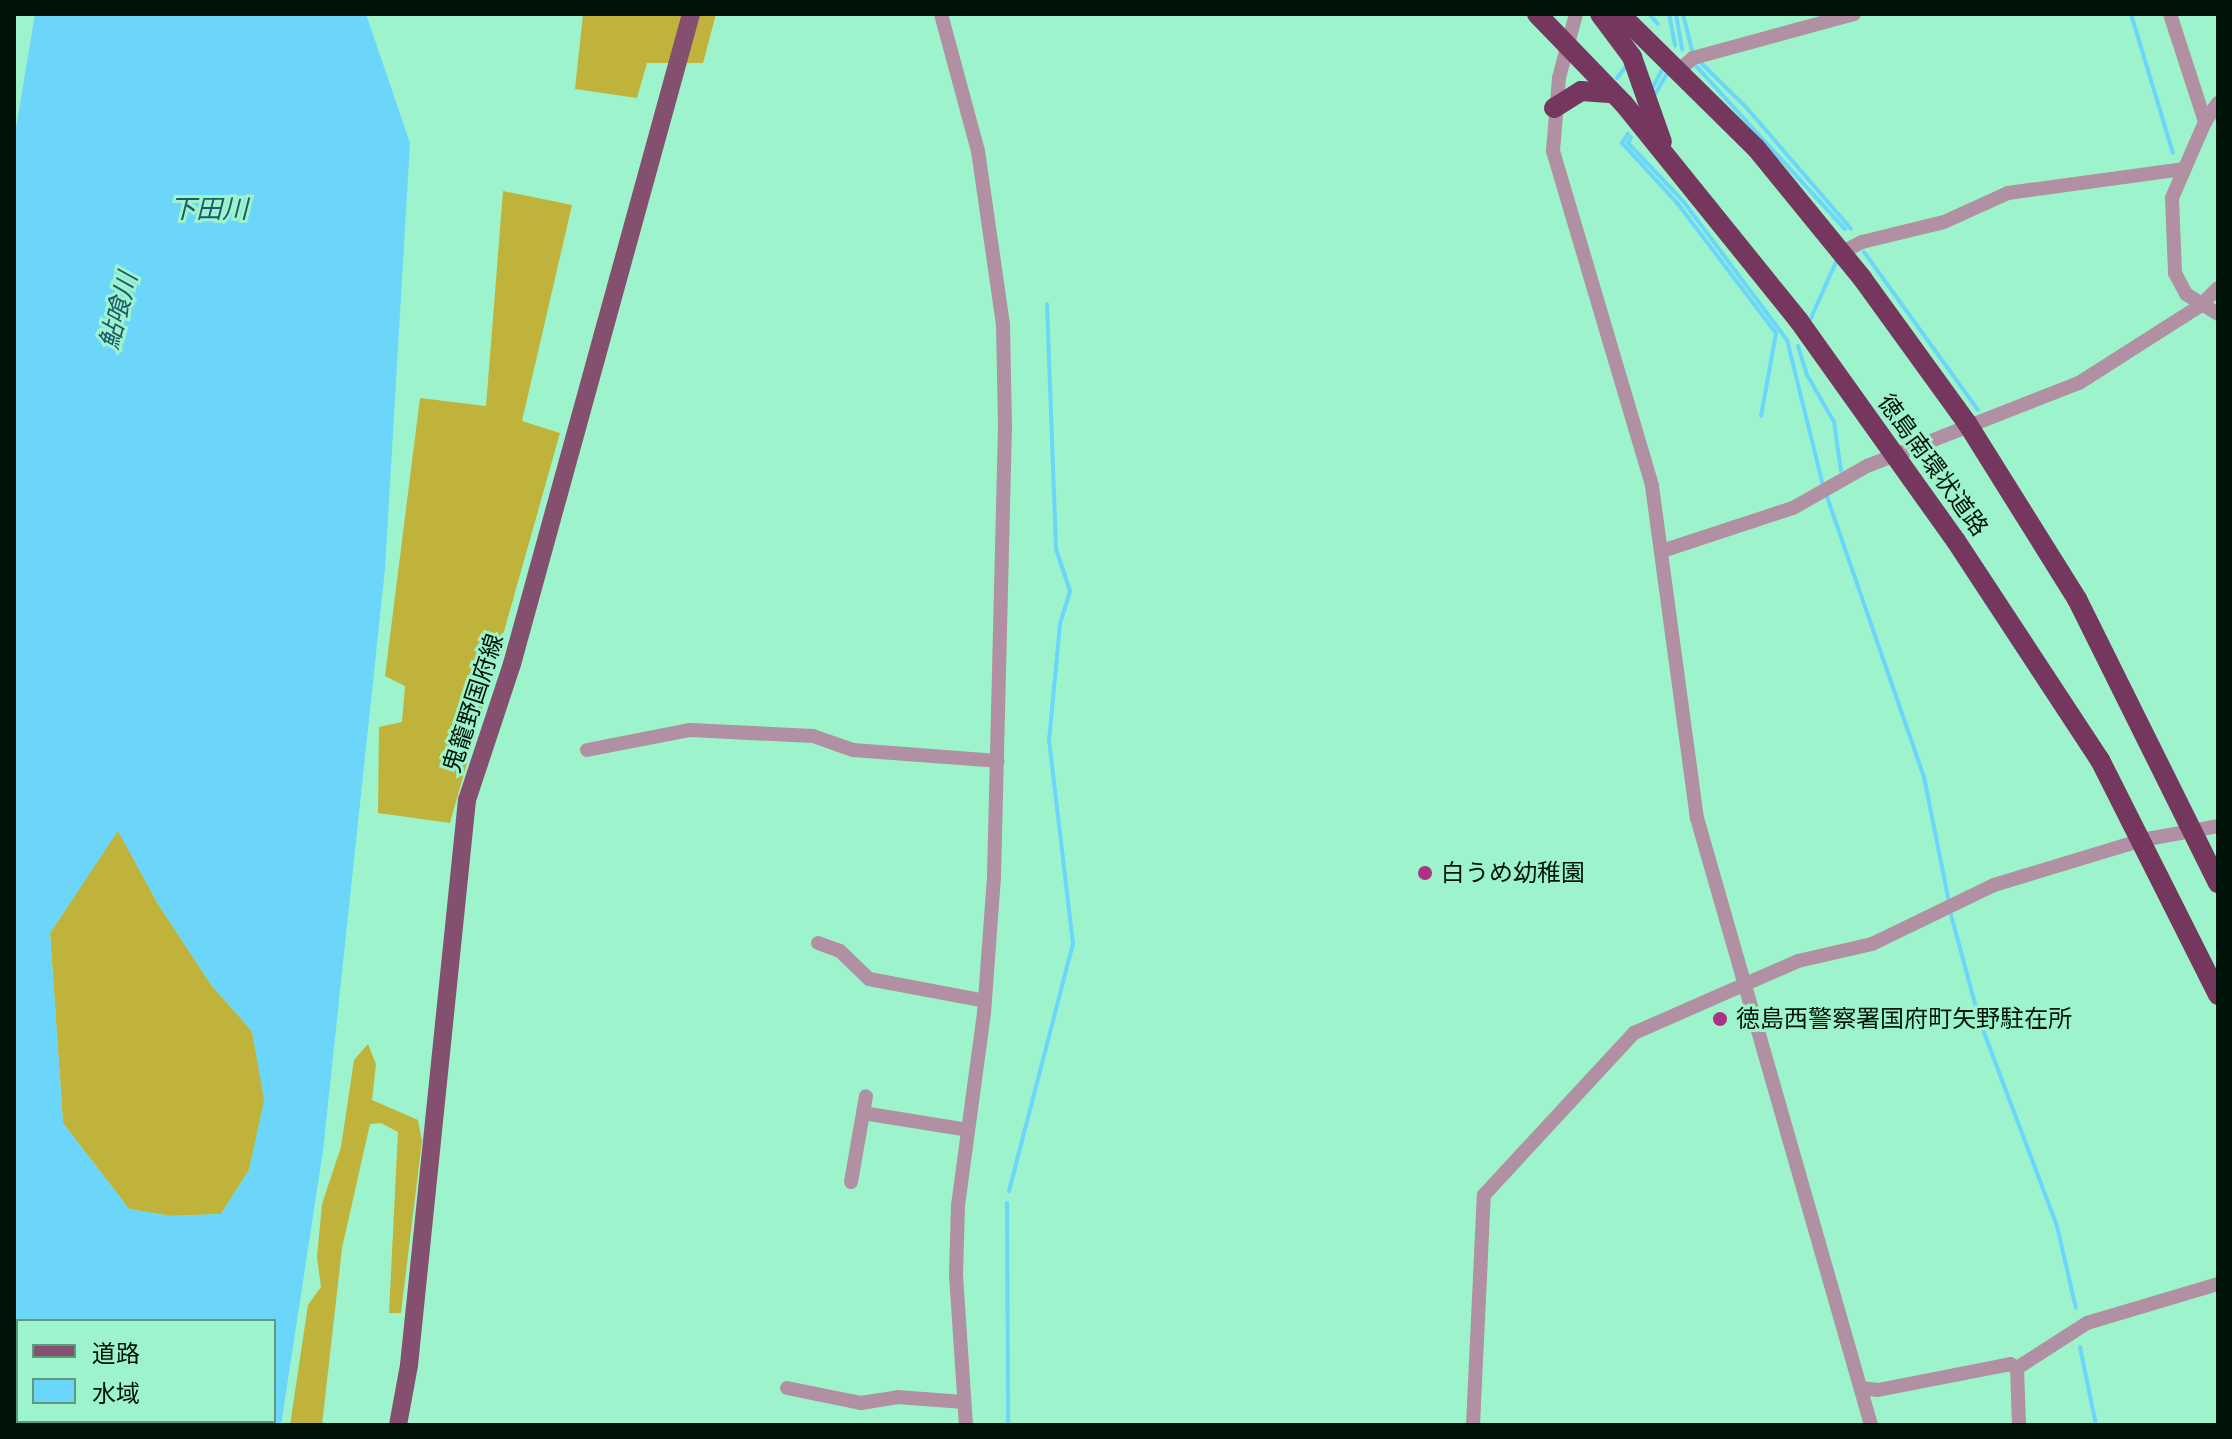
<!DOCTYPE html>
<html>
<head>
<meta charset="utf-8">
<style>
	body { margin:0 }
	#map { position:relative; width:2232px; height:1439px; overflow:hidden; background:#9df4cc; font-family:"Space Grotesk","Noto Sans JP",sans-serif }
	div>[style] { position:absolute }
	.forest>* { inset:0; background:#bfb33b }
	.water>* { inset:0; background:#6cd5fa }
	.stream>* { height:4px; margin:-2px; padding:0 2px; transform-origin:2px; border-radius:2px; background:#6cd5fa }
	.minor>* { height:14px; margin:-7px; padding:0 7px; transform-origin:7px; border-radius:7px; background:#b090a2 }
	.major>* { height:18px; margin:-9px; padding:0 9px; transform-origin:9px; border-radius:9px; background:#854f70 }
	.highway>* { height:20px; margin:-10px; padding:0 10px; transform-origin:10px; border-radius:10px; background:#75375e }
	.dots>* { width:22px; height:22px; translate:-50% -50%; box-sizing:border-box; border:4px solid #9df4cc; border-radius:50% }
	span { translate:-50% -50%; white-space:nowrap; text-align:center; line-height:1.15; -webkit-text-stroke:6px #9df4cc; paint-order:stroke }
	.street-label { font-size:24px; color:#00140a }
	.poi-label { font-size:24px; color:#00140a }
	.left { translate:0 -50%; text-align:left }
	.water-label { font-size:26px; color:#205a6e; font-style:italic }
	.frame { position:absolute; inset:0; border:16px solid #00140a; pointer-events:none }
	.legend { position:absolute; left:16px; top:1319px; width:260px; height:104px; box-sizing:border-box; background:#9df4cc; border:2px solid #5e9a7e; margin:0; padding:10px 14px; list-style:none; font-size:24px; color:#00140a }
	.legend li { display:flex; align-items:center; gap:16px; height:40px }
	.legend b { width:40px; border:2px solid #5e9a7e }
</style>
</head>
<body>
<div id="map">
	<div class="forest">
		<i style="clip-path:polygon(583px 14px,716px 14px,703px 63px,647px 63px,637px 98px,575px 89px)"></i>
		<i style="clip-path:polygon(503px 191px,572px 205px,522px 421px,560px 433px,450px 823px,378px 813px,379px 727px,402px 722px,405px 686px,385px 676px,420px 398px,486px 406px)"></i>
		<i style="clip-path:polygon(118px 830px,158px 904px,212px 986px,252px 1031px,265px 1100px,249px 1170px,221px 1214px,171px 1216px,129px 1209px,63px 1123px,50px 933px)"></i>
		<i style="clip-path:polygon(368px 1044px,376px 1064px,372px 1100px,418px 1120px,422px 1141px,401px 1313px,389px 1313px,398px 1132px,381px 1123px,370px 1124px,342px 1248px,322px 1425px,290px 1425px,308px 1305px,321px 1287px,317px 1257px,322px 1204px,341px 1147px,354px 1060px)"></i>
	</div>
	<div class="water">
		<i style="clip-path:polygon(evenodd,35px 14px,366px 14px,410px 143px,385px 569px,323px 1151px,281px 1425px,14px 1425px,14px 140px,35px 14px,118px 831px,158px 904px,212px 986px,252px 1031px,264px 1100px,249px 1170px,221px 1214px,171px 1216px,129px 1209px,63px 1123px,50px 933px,118px 831px,35px 14px,18px 1321px,274px 1321px,274px 1421px,18px 1421px,18px 1321px)"></i>
	</div>
	<div class="stream">
		<i style="left:1649px;top:14px;width:13px;rotate:48deg"></i>
		<i style="left:1669px;top:14px;width:32px;rotate:79deg"></i>
		<i style="left:1676px;top:14px;width:36px;rotate:80deg"></i>
		<i style="left:1683px;top:14px;width:38px;rotate:76deg"></i>
		<i style="left:2131px;top:14px;width:145px;rotate:73.2deg"></i>
		<i style="left:1700px;top:62px;width:63px;rotate:44.4deg"></i>
		<i style="left:1745px;top:106px;width:162px;rotate:49.2deg"></i>
		<i style="left:1696px;top:66px;width:221px;rotate:47.6deg"></i>
		<i style="left:1617px;top:78px;width:18px;rotate:-52deg"></i>
		<i style="left:1652px;top:89px;width:21px;rotate:-62deg"></i>
		<i style="left:1654px;top:96px;width:24px;rotate:-60deg"></i>
		<i style="left:1628px;top:134px;width:11px;rotate:124deg"></i>
		<i style="left:1622px;top:143px;width:83px;rotate:47.4deg"></i>
		<i style="left:1678px;top:204px;width:162px;rotate:52.8deg"></i>
		<i style="left:1776px;top:333px;width:84px;rotate:100.2deg"></i>
		<i style="left:1631px;top:137px;width:7px;rotate:117deg"></i>
		<i style="left:1628px;top:143px;width:80px;rotate:46.5deg"></i>
		<i style="left:1683px;top:201px;width:174px;rotate:53.2deg"></i>
		<i style="left:1787px;top:340px;width:149px;rotate:76.1deg"></i>
		<i style="left:1864px;top:252px;width:195px;rotate:54.2deg"></i>
		<i style="left:1810px;top:320px;width:66px;rotate:-65.8deg"></i>
		<i style="left:1798px;top:346px;width:30px;rotate:73deg"></i>
		<i style="left:1807px;top:375px;width:54px;rotate:60.1deg"></i>
		<i style="left:1834px;top:422px;width:49px;rotate:81.9deg"></i>
		<i style="left:1826px;top:494px;width:299px;rotate:70.9deg"></i>
		<i style="left:1924px;top:777px;width:127px;rotate:78.7deg"></i>
		<i style="left:1950px;top:911px;width:115px;rotate:74.9deg"></i>
		<i style="left:1980px;top:1022px;width:218px;rotate:69.3deg"></i>
		<i style="left:2057px;top:1226px;width:84px;rotate:77deg"></i>
		<i style="left:1009px;top:1191px;width:255px;rotate:-75.5deg"></i>
		<i style="left:1073px;top:944px;width:204px;rotate:-96.7deg"></i>
		<i style="left:1049px;top:741px;width:118px;rotate:-84.6deg"></i>
		<i style="left:1060px;top:624px;width:34px;rotate:-73deg"></i>
		<i style="left:1070px;top:591px;width:44px;rotate:-108.4deg"></i>
		<i style="left:1056px;top:549px;width:245px;rotate:-92.1deg"></i>
		<i style="left:1007px;top:1203px;width:222px;rotate:89.7deg"></i>
		<i style="left:2080px;top:1347px;width:80px;rotate:78.4deg"></i>
	</div>
	<div class="minor">
		<i style="left:941px;top:14px;width:142px;rotate:74.9deg"></i>
		<i style="left:978px;top:151px;width:175px;rotate:81.8deg"></i>
		<i style="left:1003px;top:324px;width:102px;rotate:88.9deg"></i>
		<i style="left:1005px;top:426px;width:451px;rotate:91.4deg"></i>
		<i style="left:994px;top:877px;width:136px;rotate:94.2deg"></i>
		<i style="left:984px;top:1013px;width:195px;rotate:97.7deg"></i>
		<i style="left:958px;top:1206px;width:69px;rotate:91.7deg"></i>
		<i style="left:956px;top:1275px;width:150px;rotate:86.2deg"></i>
		<i style="left:1576px;top:14px;width:66px;rotate:104.9deg"></i>
		<i style="left:1559px;top:78px;width:73px;rotate:94.7deg"></i>
		<i style="left:1553px;top:151px;width:349px;rotate:73.5deg"></i>
		<i style="left:1652px;top:486px;width:335px;rotate:82.3deg"></i>
		<i style="left:1697px;top:818px;width:631px;rotate:74deg"></i>
		<i style="left:2170px;top:14px;width:114px;rotate:72deg"></i>
		<i style="left:2205px;top:122px;width:83px;rotate:113.5deg"></i>
		<i style="left:2172px;top:198px;width:75px;rotate:87.7deg"></i>
		<i style="left:2175px;top:273px;width:24px;rotate:62deg"></i>
		<i style="left:2186px;top:294px;width:38px;rotate:32deg"></i>
		<i style="left:1678px;top:71px;width:20px;rotate:-41deg"></i>
		<i style="left:1693px;top:58px;width:167px;rotate:-15.3deg"></i>
		<i style="left:2205px;top:122px;width:23px;rotate:-56deg"></i>
		<i style="left:1841px;top:253px;width:24px;rotate:-28deg"></i>
		<i style="left:1862px;top:242px;width:84px;rotate:-13.7deg"></i>
		<i style="left:1944px;top:222px;width:70px;rotate:-24.4deg"></i>
		<i style="left:2008px;top:193px;width:178px;rotate:-7.8deg"></i>
		<i style="left:1662px;top:551px;width:138px;rotate:-18.2deg"></i>
		<i style="left:1793px;top:508px;width:85px;rotate:-29.6deg"></i>
		<i style="left:1867px;top:466px;width:228px;rotate:-21.4deg"></i>
		<i style="left:2079px;top:383px;width:143px;rotate:-32.5deg"></i>
		<i style="left:2200px;top:306px;width:25px;rotate:-45deg"></i>
		<i style="left:587px;top:750px;width:105px;rotate:-11deg"></i>
		<i style="left:690px;top:730px;width:123px;rotate:2.8deg"></i>
		<i style="left:813px;top:736px;width:42px;rotate:19.3deg"></i>
		<i style="left:853px;top:750px;width:145px;rotate:4.3deg"></i>
		<i style="left:818px;top:943px;width:23px;rotate:20deg"></i>
		<i style="left:840px;top:951px;width:40px;rotate:44deg"></i>
		<i style="left:869px;top:979px;width:118px;rotate:10.7deg"></i>
		<i style="left:863px;top:1113px;width:106px;rotate:9.2deg"></i>
		<i style="left:851px;top:1182px;width:87px;rotate:-80.1deg"></i>
		<i style="left:787px;top:1388px;width:76px;rotate:11.5deg"></i>
		<i style="left:861px;top:1403px;width:36px;rotate:-9deg"></i>
		<i style="left:897px;top:1397px;width:67px;rotate:4.3deg"></i>
		<i style="left:1862px;top:1388px;width:16px;rotate:7deg"></i>
		<i style="left:1878px;top:1390px;width:135px;rotate:-11.1deg"></i>
		<i style="left:2010px;top:1364px;width:8px;rotate:30deg"></i>
		<i style="left:1473px;top:1425px;width:230px;rotate:-87.3deg"></i>
		<i style="left:1484px;top:1195px;width:221px;rotate:-47.2deg"></i>
		<i style="left:1634px;top:1033px;width:179px;rotate:-23.7deg"></i>
		<i style="left:1798px;top:961px;width:76px;rotate:-12.9deg"></i>
		<i style="left:1872px;top:944px;width:136px;rotate:-25.8deg"></i>
		<i style="left:1994px;top:885px;width:155px;rotate:-16.9deg"></i>
		<i style="left:2142px;top:840px;width:77px;rotate:-10.4deg"></i>
		<i style="left:2019px;top:1425px;width:57px;rotate:-92deg"></i>
		<i style="left:2017px;top:1368px;width:83px;rotate:-32.7deg"></i>
		<i style="left:2087px;top:1323px;width:137px;rotate:-16.6deg"></i>
	</div>
	<div class="major">
		<i style="left:398px;top:1425px;width:61px;rotate:-79.6deg"></i>
		<i style="left:409px;top:1365px;width:568px;rotate:-84.14deg"></i>
		<i style="left:467px;top:800px;width:143px;rotate:-71.7deg"></i>
		<i style="left:512px;top:664px;width:674px;rotate:-74.6deg"></i>
	</div>
	<div class="highway">
		<i style="left:1537px;top:14px;width:125px;rotate:46deg"></i>
		<i style="left:1624px;top:104px;width:279px;rotate:51.1deg"></i>
		<i style="left:1799px;top:321px;width:270px;rotate:54.5deg"></i>
		<i style="left:1956px;top:541px;width:262px;rotate:56.7deg"></i>
		<i style="left:2100px;top:760px;width:263px;rotate:63.3deg"></i>
		<i style="left:1600px;top:14px;width:54px;rotate:53.3deg"></i>
		<i style="left:1632px;top:57px;width:90px;rotate:70.6deg"></i>
		<i style="left:1620px;top:14px;width:191px;rotate:44.6deg"></i>
		<i style="left:1756px;top:148px;width:168px;rotate:50.8deg"></i>
		<i style="left:1862px;top:278px;width:179px;rotate:54.1deg"></i>
		<i style="left:1967px;top:423px;width:208px;rotate:58deg"></i>
		<i style="left:2077px;top:599px;width:317px;rotate:63.6deg"></i>
		<i style="left:1554px;top:108px;width:32px;rotate:-32deg"></i>
		<i style="left:1581px;top:91px;width:32px;rotate:4deg"></i>
	</div>
	<div class="dots">
		<i style="left:1425px;top:873px;background:#ad3285"></i>
		<i style="left:1720px;top:1019px;background:#ad3285"></i>
	</div>
	<div class="street-label">
		<span style="left:1933px;top:465px;rotate:54deg">徳島南環状道路</span>
		<span style="left:473px;top:703px;rotate:-72deg">鬼籠野国府線</span>
	</div>
	<div class="poi-label">
		<span class="left" style="left:1441px;top:873px">白うめ幼稚園</span>
		<span class="left" style="left:1736px;top:1019px">徳島西警察署国府町矢野駐在所</span>
	</div>
	<div class="water-label">
		<span style="left:209px;top:210px">下田川</span>
		<span style="left:119px;top:311px;rotate:-75deg">鮎喰川</span>
	</div>
	<div class="frame"></div>
	<ul class="legend">
	<li><b style="height:10px;background:#854f70"></b>道路</li>
	<li><b style="height:22px;background:#6cd5fa"></b>水域</li>
	</ul>
</div>
</body>
</html>
